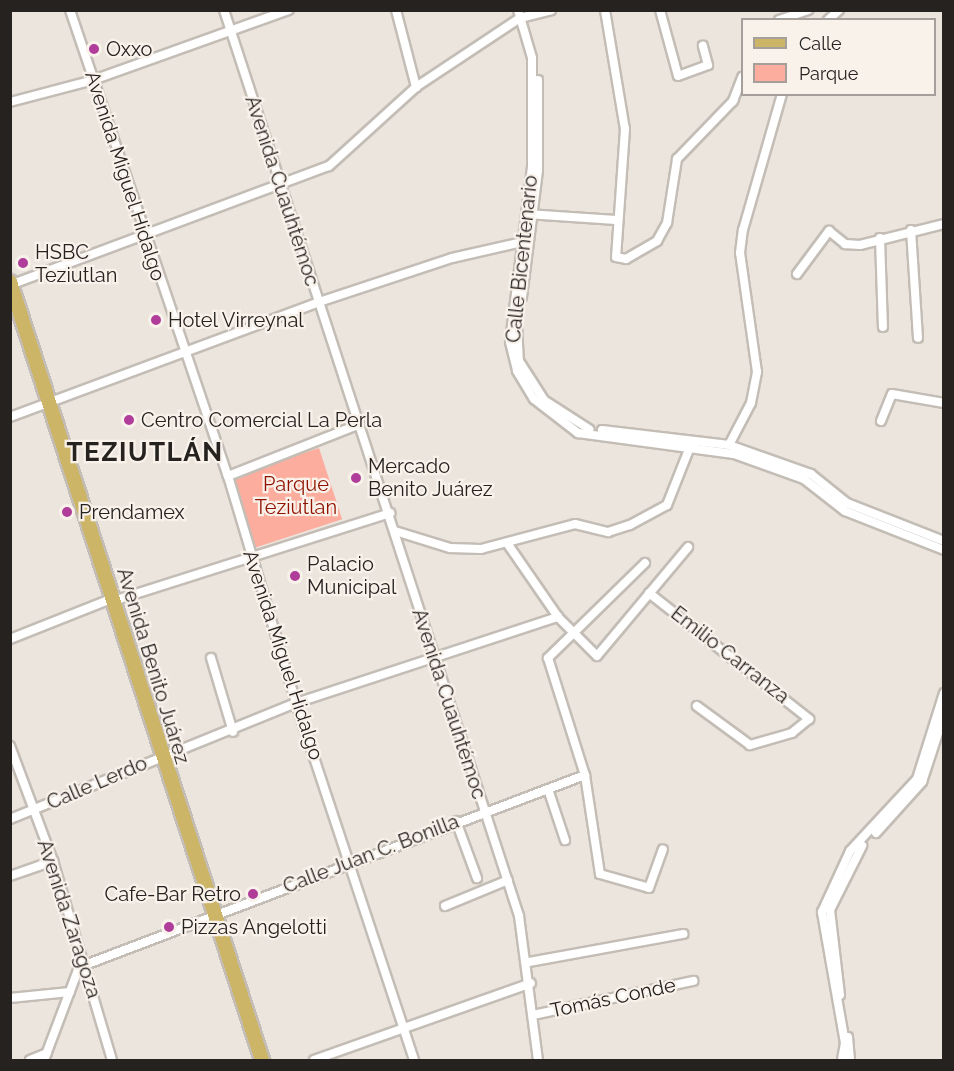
<!DOCTYPE html>
<html>
<head>
<meta charset="utf-8">
<style>
	body { margin:0 }
	#map { position:relative; width:954px; height:1071px; overflow:hidden; background:#ece5de; font-family:Raleway,sans-serif }
	div>[style] { position:absolute }
	.green>* { inset:0; background:#fcad9e; transform-origin:0 0 }
	.roads { filter:drop-shadow(2px 0 #c3bdb6) drop-shadow(-2px 0 #c3bdb6) drop-shadow(0 2px #c3bdb6) drop-shadow(0 -2px #c3bdb6) }
	.minor>* { height:8px; margin:-4px; padding:0 4px; transform-origin:4px; border-radius:4px; background:#fff }
	.primary>* { height:14px; margin:-7px; padding:0 7px; transform-origin:7px; border-radius:7px; background:#cdb567 }
	.dots>* { width:16px; height:16px; translate:-50% -50%; box-sizing:border-box; border:3px solid #f9f2eb; border-radius:50% }
	span { translate:-50% -50%; white-space:nowrap; text-align:center; line-height:1.15; -webkit-text-stroke:4.5px #f9f2eb; paint-order:stroke }
	.poi-label { font-size:20px; color:#252220 }
	.left { translate:0 -50%; text-align:left }
	.right { translate:-100% -50%; text-align:right }
	.street-label { font-size:20px; color:#252220 }
	.park-label { font-size:20px; color:#8f1300 }
	.district-label { font-size:26px; color:#252220; font-weight:700; letter-spacing:1.5px }
	.frame { position:absolute; inset:0; border:12px solid #252220; pointer-events:none }
	.legend { position:absolute; left:741px; top:18px; width:195px; height:78px; box-sizing:border-box; background:#f9f2eb; border:2px solid #a49f9a; margin:0; padding:8px 10px; list-style:none; font-size:18px; color:#252220 }
	.legend li { display:flex; align-items:center; gap:12px; height:30px }
	.legend b { width:30px; border:2px solid #a49f9a }
</style>
</head>
<body>
<div id="map">
	<div class="green">
		<i style="left:319px;top:448px;width:75px;height:91px;rotate:72deg"></i>
	</div>
	<div class="roads">
		<div class="minor">
			<i style="left:70px;top:10px;width:492px;rotate:71.3deg"></i>
			<i style="left:228px;top:476px;width:237px;rotate:73.3deg"></i>
			<i style="left:296px;top:703px;width:376px;rotate:71.7deg"></i>
			<i style="left:224px;top:10px;width:953px;rotate:71.96deg"></i>
			<i style="left:519px;top:916px;width:145px;rotate:82.5deg"></i>
			<i style="left:396px;top:10px;width:80px;rotate:75.4deg"></i>
			<i style="left:518px;top:10px;width:50px;rotate:73.7deg"></i>
			<i style="left:532px;top:58px;width:109px;rotate:90deg"></i>
			<i style="left:532px;top:167px;width:176px;rotate:97.2deg"></i>
			<i style="left:510px;top:342px;width:30px;rotate:76deg"></i>
			<i style="left:517px;top:371px;width:33px;rotate:59deg"></i>
			<i style="left:534px;top:399px;width:56px;rotate:37.7deg"></i>
			<i style="left:578px;top:433px;width:157px;rotate:7.7deg"></i>
			<i style="left:734px;top:454px;width:74px;rotate:19.7deg"></i>
			<i style="left:804px;top:479px;width:52px;rotate:38deg"></i>
			<i style="left:845px;top:511px;width:106px;rotate:21.5deg"></i>
			<i style="left:605px;top:10px;width:121px;rotate:80.5deg"></i>
			<i style="left:625px;top:129px;width:128px;rotate:94deg"></i>
			<i style="left:616px;top:257px;width:10px;rotate:11deg"></i>
			<i style="left:626px;top:259px;width:36px;rotate:-30deg"></i>
			<i style="left:657px;top:241px;width:21px;rotate:-61deg"></i>
			<i style="left:667px;top:223px;width:65px;rotate:-81.1deg"></i>
			<i style="left:677px;top:159px;width:81px;rotate:-46deg"></i>
			<i style="left:733px;top:101px;width:26px;rotate:-69deg"></i>
			<i style="left:660px;top:10px;width:68px;rotate:74.7deg"></i>
			<i style="left:678px;top:76px;width:32px;rotate:-20deg"></i>
			<i style="left:708px;top:65px;width:20px;rotate:-105deg"></i>
			<i style="left:779px;top:20px;width:31px;rotate:-19deg"></i>
			<i style="left:828px;top:20px;width:15px;rotate:-42deg"></i>
			<i style="left:10px;top:102px;width:86px;rotate:-14.8deg"></i>
			<i style="left:93px;top:80px;width:208px;rotate:-19.7deg"></i>
			<i style="left:527px;top:214px;width:89px;rotate:3.9deg"></i>
			<i style="left:911px;top:230px;width:108px;rotate:86.3deg"></i>
			<i style="left:880px;top:238px;width:89px;rotate:88.1deg"></i>
			<i style="left:797px;top:274px;width:54px;rotate:-53.3deg"></i>
			<i style="left:829px;top:231px;width:21px;rotate:39deg"></i>
			<i style="left:845px;top:244px;width:15px;rotate:4deg"></i>
			<i style="left:860px;top:245px;width:87px;rotate:-14deg"></i>
			<i style="left:10px;top:285px;width:340px;rotate:-20.5deg"></i>
			<i style="left:329px;top:166px;width:118px;rotate:-42.2deg"></i>
			<i style="left:416px;top:87px;width:125px;rotate:-33.6deg"></i>
			<i style="left:520px;top:18px;width:32px;rotate:-14deg"></i>
			<i style="left:522px;top:297px;width:128px;rotate:-82.8deg"></i>
			<i style="left:538px;top:170px;width:90px;rotate:-90deg"></i>
			<i style="left:517px;top:325px;width:36px;rotate:87deg"></i>
			<i style="left:519px;top:361px;width:46px;rotate:57.3deg"></i>
			<i style="left:544px;top:400px;width:54px;rotate:32.8deg"></i>
			<i style="left:10px;top:417px;width:330px;rotate:-20.4deg"></i>
			<i style="left:319px;top:302px;width:140px;rotate:-18.3deg"></i>
			<i style="left:452px;top:258px;width:76px;rotate:-12.9deg"></i>
			<i style="left:881px;top:421px;width:29px;rotate:-68deg"></i>
			<i style="left:892px;top:394px;width:53px;rotate:9.8deg"></i>
			<i style="left:602px;top:430px;width:128px;rotate:6.7deg"></i>
			<i style="left:729px;top:445px;width:87px;rotate:19.5deg"></i>
			<i style="left:811px;top:474px;width:46px;rotate:38.9deg"></i>
			<i style="left:847px;top:503px;width:104px;rotate:21.4deg"></i>
			<i style="left:729px;top:445px;width:47px;rotate:-62.4deg"></i>
			<i style="left:751px;top:403px;width:32px;rotate:-79deg"></i>
			<i style="left:757px;top:372px;width:120px;rotate:-98.1deg"></i>
			<i style="left:740px;top:253px;width:23px;rotate:-83deg"></i>
			<i style="left:743px;top:230px;width:141px;rotate:-74deg"></i>
			<i style="left:228px;top:476px;width:142px;rotate:-21.5deg"></i>
			<i style="left:395px;top:531px;width:58px;rotate:17.2deg"></i>
			<i style="left:450px;top:548px;width:31px;rotate:2deg"></i>
			<i style="left:481px;top:549px;width:97px;rotate:-14.9deg"></i>
			<i style="left:575px;top:524px;width:34px;rotate:14deg"></i>
			<i style="left:608px;top:532px;width:23px;rotate:-18deg"></i>
			<i style="left:630px;top:525px;width:42px;rotate:-28.4deg"></i>
			<i style="left:667px;top:505px;width:68px;rotate:-68.4deg"></i>
			<i style="left:507px;top:543px;width:90px;rotate:55.4deg"></i>
			<i style="left:558px;top:617px;width:55px;rotate:45deg"></i>
			<i style="left:597px;top:656px;width:142px;rotate:-50.1deg"></i>
			<i style="left:645px;top:563px;width:136px;rotate:135.6deg"></i>
			<i style="left:548px;top:658px;width:123px;rotate:72.5deg"></i>
			<i style="left:585px;top:775px;width:100px;rotate:81.4deg"></i>
			<i style="left:600px;top:874px;width:51px;rotate:15.9deg"></i>
			<i style="left:649px;top:888px;width:41px;rotate:-70.3deg"></i>
			<i style="left:649px;top:593px;width:204px;rotate:38.2deg"></i>
			<i style="left:809px;top:719px;width:22px;rotate:141deg"></i>
			<i style="left:792px;top:733px;width:44px;rotate:164.1deg"></i>
			<i style="left:750px;top:745px;width:66px;rotate:-143.7deg"></i>
			<i style="left:113px;top:601px;width:291px;rotate:-17.6deg"></i>
			<i style="left:10px;top:639px;width:114px;rotate:-21.6deg"></i>
			<i style="left:211px;top:658px;width:77px;rotate:73.4deg"></i>
			<i style="left:10px;top:746px;width:123px;rotate:69.5deg"></i>
			<i style="left:53px;top:861px;width:208px;rotate:73.5deg"></i>
			<i style="left:548px;top:789px;width:54px;rotate:71.6deg"></i>
			<i style="left:10px;top:819px;width:309px;rotate:-22.1deg"></i>
			<i style="left:296px;top:703px;width:276px;rotate:-18.2deg"></i>
			<i style="left:456px;top:821px;width:61px;rotate:69.8deg"></i>
			<i style="left:876px;top:833px;width:69px;rotate:-48deg"></i>
			<i style="left:922px;top:782px;width:71px;rotate:-71.8deg"></i>
			<i style="left:10px;top:876px;width:46px;rotate:-19.2deg"></i>
			<i style="left:445px;top:906px;width:68px;rotate:-22.4deg"></i>
			<i style="left:529px;top:962px;width:157px;rotate:-10.3deg"></i>
			<i style="left:840px;top:995px;width:86px;rotate:-96.7deg"></i>
			<i style="left:830px;top:910px;width:72px;rotate:-63.4deg"></i>
			<i style="left:10px;top:998px;width:60px;rotate:-5.7deg"></i>
			<i style="left:533px;top:1015px;width:164px;rotate:-12deg"></i>
			<i style="left:848px;top:1037px;width:23px;rotate:85deg"></i>
			<i style="left:30px;top:1060px;width:18px;rotate:-22deg"></i>
			<i style="left:44px;top:1060px;width:96px;rotate:-69.3deg"></i>
			<i style="left:78px;top:970px;width:9px;rotate:-36deg"></i>
			<i style="left:85px;top:965px;width:535px;rotate:-20.81deg"></i>
			<i style="left:314px;top:1060px;width:230px;rotate:-19.5deg"></i>
			<i style="left:842px;top:1060px;width:17px;rotate:-80deg"></i>
			<i style="left:845px;top:1043px;width:133px;rotate:-100deg"></i>
			<i style="left:822px;top:912px;width:67px;rotate:-65.3deg"></i>
			<i style="left:850px;top:851px;width:98px;rotate:-47.1deg"></i>
			<i style="left:917px;top:779px;width:90px;rotate:-72.6deg"></i>
		</div>
		<div class="primary">
			<i style="left:10px;top:282px;width:818px;rotate:72.05deg"></i>
		</div>
	</div>
	<div class="dots">
		<i style="left:94px;top:49px;background:#af3d99"></i>
		<i style="left:23px;top:263px;background:#af3d99"></i>
		<i style="left:156px;top:320px;background:#af3d99"></i>
		<i style="left:129px;top:420px;background:#af3d99"></i>
		<i style="left:356px;top:478px;background:#af3d99"></i>
		<i style="left:67px;top:512px;background:#af3d99"></i>
		<i style="left:295px;top:576px;background:#af3d99"></i>
		<i style="left:253px;top:894px;background:#af3d99"></i>
		<i style="left:169px;top:927px;background:#af3d99"></i>
	</div>
	<div class="poi-label">
		<span class="left" style="left:106px;top:49px">Oxxo</span>
		<span class="left" style="left:35px;top:264px">HSBC<br>Teziutlan</span>
		<span class="left" style="left:168px;top:320px">Hotel Virreynal</span>
		<span class="left" style="left:141px;top:420px">Centro Comercial La Perla</span>
		<span class="left" style="left:368px;top:478px">Mercado<br>Benito Juárez</span>
		<span class="left" style="left:79px;top:512px">Prendamex</span>
		<span class="left" style="left:307px;top:576px">Palacio<br>Municipal</span>
		<span class="right" style="left:241px;top:894px">Cafe-Bar Retro</span>
		<span class="left" style="left:181px;top:927px">Pizzas Angelotti</span>
	</div>
	<div class="street-label">
		<span style="left:125px;top:176px;rotate:72deg">Avenida Miguel Hidalgo</span>
		<span style="left:282px;top:191px;rotate:72deg">Avenida Cuauhtémoc</span>
		<span style="left:522px;top:259px;rotate:-84deg">Calle Bicentenario</span>
		<span style="left:283px;top:655px;rotate:72deg">Avenida Miguel Hidalgo</span>
		<span style="left:730px;top:655px;rotate:38deg">Emilio Carranza</span>
		<span style="left:153px;top:666px;rotate:73deg">Avenida Benito Juárez</span>
		<span style="left:449px;top:704px;rotate:72deg">Avenida Cuauhtémoc</span>
		<span style="left:97px;top:783px;rotate:-23deg">Calle Lerdo</span>
		<span style="left:371px;top:854px;rotate:-21deg">Calle Juan C. Bonilla</span>
		<span style="left:69px;top:919px;rotate:72deg">Avenida Zaragoza</span>
		<span style="left:613px;top:998px;rotate:-12deg">Tomás Conde</span>
	</div>
	<div class="park-label">
		<span style="left:296px;top:496px">Parque<br>Teziutlan</span>
	</div>
	<div class="district-label">
		<span style="left:145px;top:453px">TEZIUTLÁN</span>
	</div>
	<div class="frame"></div>
	<ul class="legend">
	<li><b style="height:8px;background:#cdb567"></b>Calle</li>
	<li><b style="height:16px;background:#fcad9e"></b>Parque</li>
	</ul>
</div>
</body>
</html>
